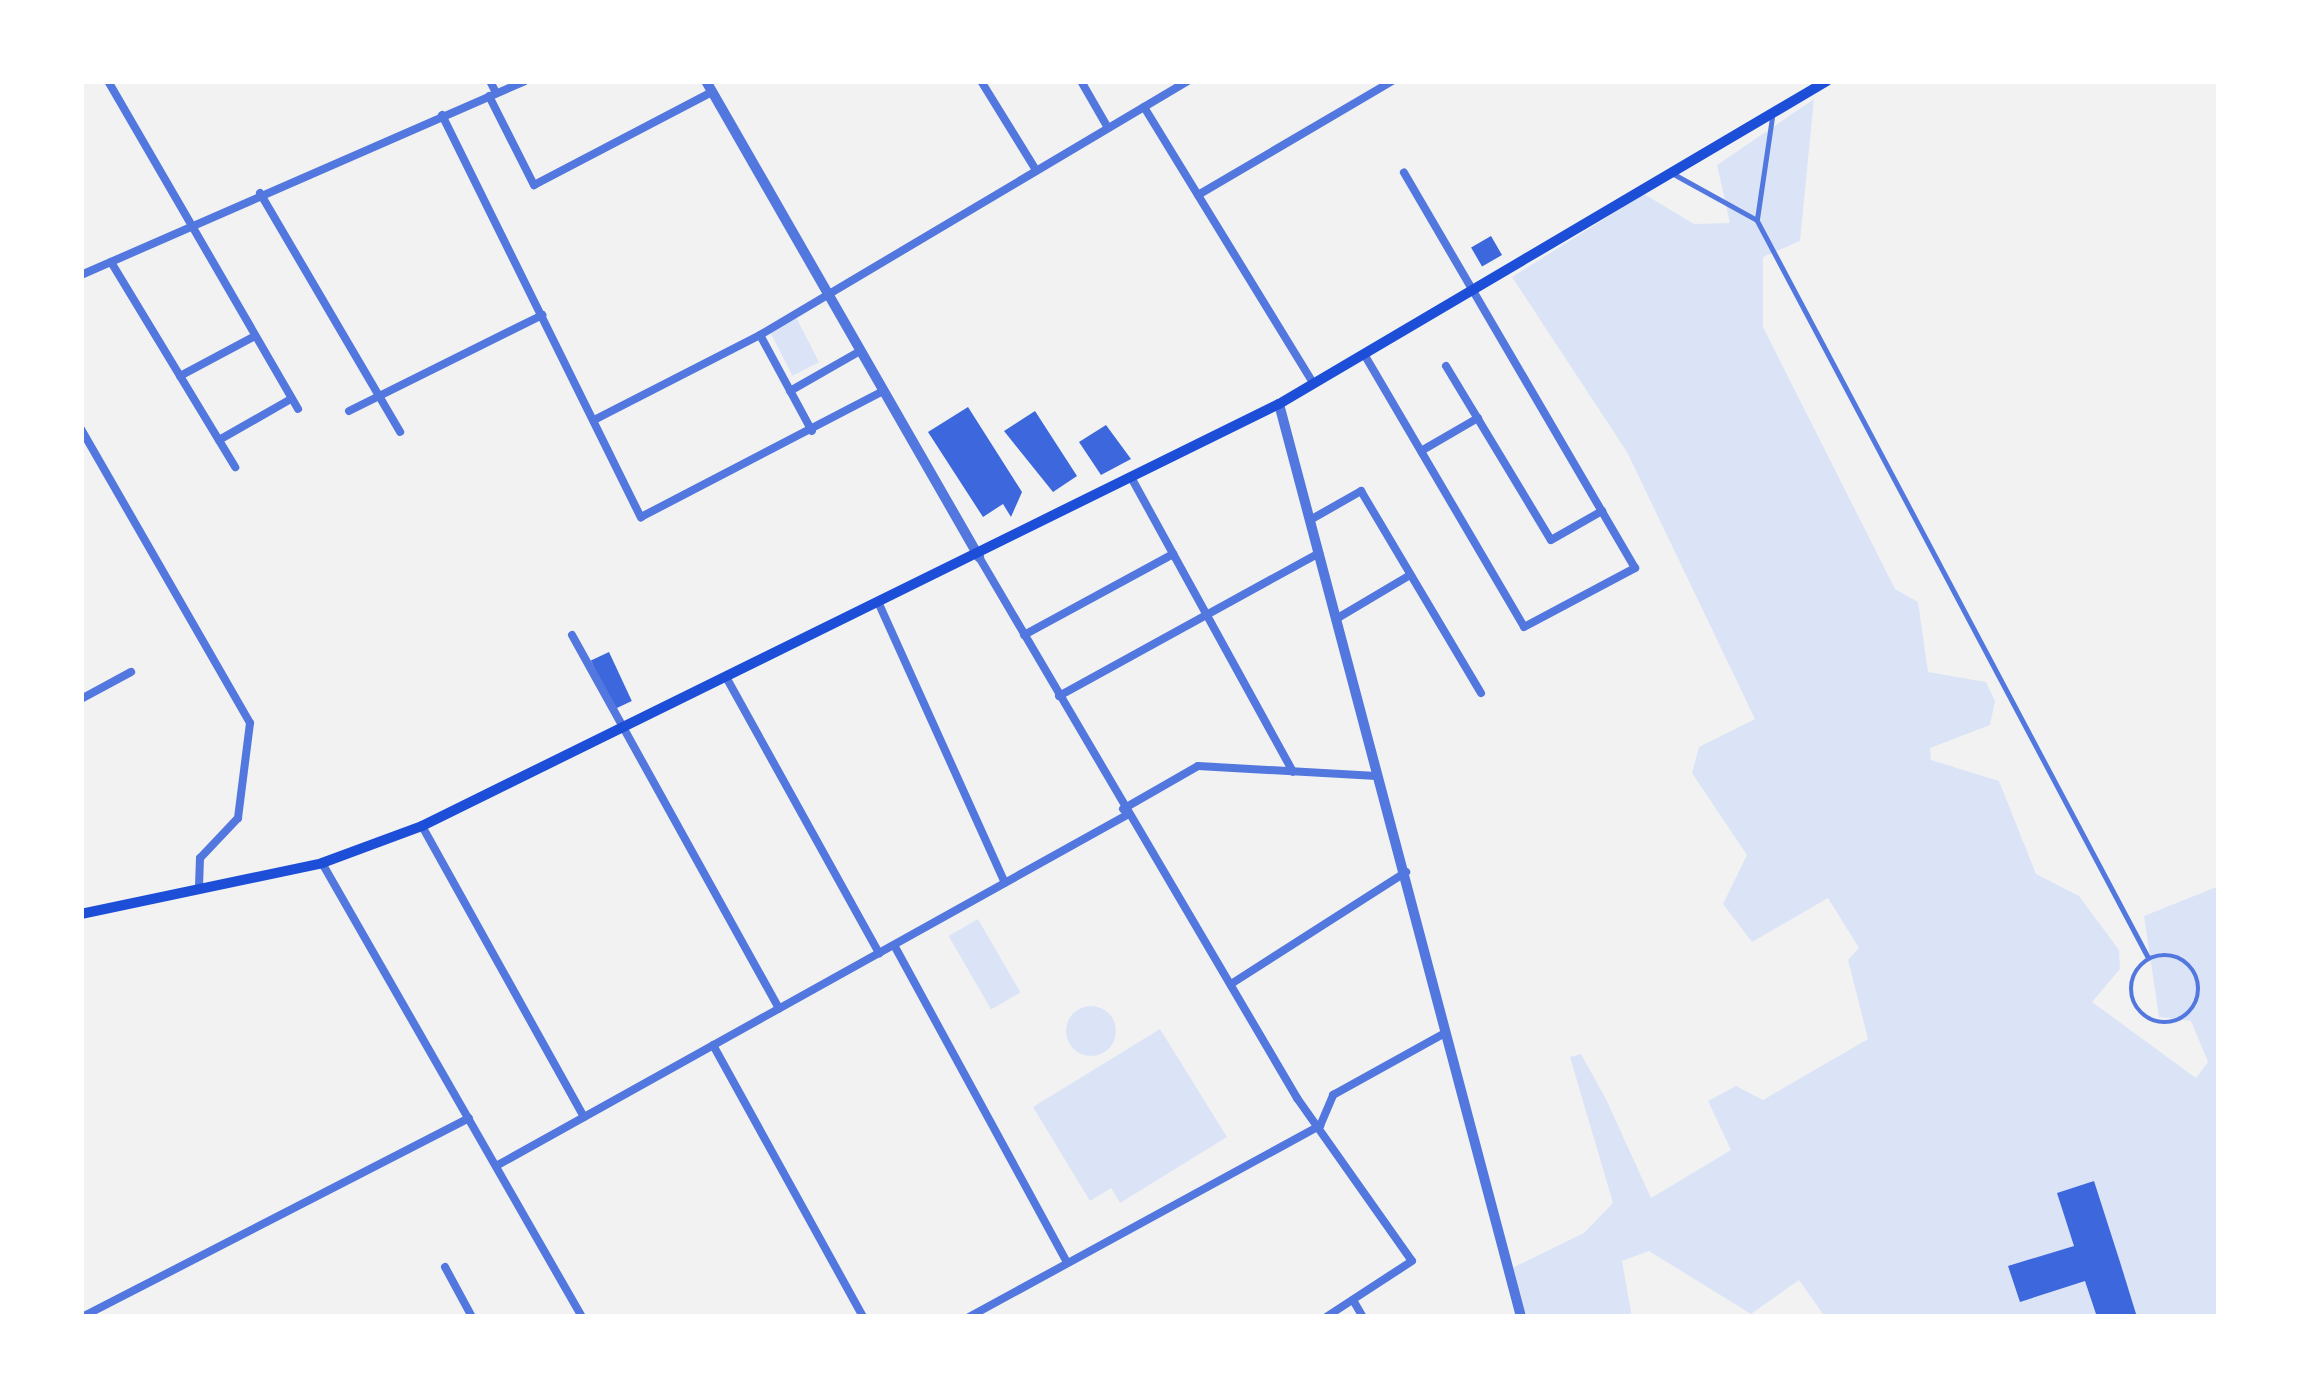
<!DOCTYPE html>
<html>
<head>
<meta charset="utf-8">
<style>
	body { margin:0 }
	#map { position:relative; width:2300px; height:1398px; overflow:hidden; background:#f2f2f2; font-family:Quicksand,sans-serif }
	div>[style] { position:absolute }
	.green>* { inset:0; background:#dbe4f7; transform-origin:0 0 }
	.round { border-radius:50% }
	.building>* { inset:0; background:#3d67dc; transform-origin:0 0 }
	.service>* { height:4.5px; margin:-2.25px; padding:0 2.25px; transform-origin:2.25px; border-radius:2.25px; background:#5277de }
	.service>.ring { margin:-2.25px; padding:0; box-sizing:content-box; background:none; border:4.5px solid #5277de; border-radius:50% }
	.minor>* { height:8px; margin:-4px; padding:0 4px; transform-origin:4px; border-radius:4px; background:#5277de }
	.tertiary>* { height:10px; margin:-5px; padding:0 5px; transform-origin:5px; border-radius:5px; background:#5277de }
	.secondary>* { height:10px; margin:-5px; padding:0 5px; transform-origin:5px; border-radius:5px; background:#1d4ed8 }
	span { translate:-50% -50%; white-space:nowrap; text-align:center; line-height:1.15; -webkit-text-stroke:12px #fff; paint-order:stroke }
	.frame { position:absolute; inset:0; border:84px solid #fff; pointer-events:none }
</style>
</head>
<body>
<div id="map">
	<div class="green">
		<i style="clip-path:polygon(1814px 99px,1800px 241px,1763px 257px,1763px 327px,1895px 589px,1918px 602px,1928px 672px,1986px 682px,1995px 701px,1990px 725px,1930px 748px,1931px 760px,1999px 781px,2036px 874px,2079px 896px,2119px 950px,2120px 969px,2092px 1002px,2196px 1078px,2208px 1062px,2191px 1021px,2159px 1017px,2144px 916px,2219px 886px,2219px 1317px,1825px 1317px,1799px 1280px,1751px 1314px,1649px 1251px,1622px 1261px,1632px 1317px,1527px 1317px,1510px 1269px,1584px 1233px,1613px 1203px,1570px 1057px,1581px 1054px,1606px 1099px,1651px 1198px,1731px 1150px,1708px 1101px,1736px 1086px,1763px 1100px,1868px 1039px,1848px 960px,1859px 948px,1828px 898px,1752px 942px,1723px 904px,1747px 855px,1692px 773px,1699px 747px,1755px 719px,1627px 452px,1512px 277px,1644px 194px,1694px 224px,1730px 223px,1717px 165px)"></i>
		<i style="left:795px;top:315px;width:53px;height:30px;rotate:63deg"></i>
		<i style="left:978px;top:919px;width:85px;height:34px;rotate:60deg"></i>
		<i class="round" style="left:1066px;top:1006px;width:50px;height:50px"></i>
		<i style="clip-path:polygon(1160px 1029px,1227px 1137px,1120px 1203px,1111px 1188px,1090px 1201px,1033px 1107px)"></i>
	</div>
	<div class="building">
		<i style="left:1491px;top:236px;width:22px;height:23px;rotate:60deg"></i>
		<i style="clip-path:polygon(968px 407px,1022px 492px,1011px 517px,1003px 504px,983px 517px,928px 432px)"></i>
		<i style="clip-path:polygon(1035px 411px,1077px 476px,1053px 492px,1004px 431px)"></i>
		<i style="clip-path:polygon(1106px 425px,1131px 459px,1101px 475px,1079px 442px)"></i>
		<i style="left:609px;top:652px;width:54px;height:20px;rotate:65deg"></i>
		<i style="clip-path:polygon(2094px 1181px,2120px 1262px,2137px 1317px,2097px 1317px,2085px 1281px,2020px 1302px,2008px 1266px,2074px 1246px,2057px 1193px)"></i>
	</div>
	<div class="service">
		<i style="left:1672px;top:173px;width:97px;rotate:28.9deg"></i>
		<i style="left:1757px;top:220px;width:834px;rotate:62.05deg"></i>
		<i style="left:1757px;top:219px;width:102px;rotate:-81.6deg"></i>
		<i class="ring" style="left:2131px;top:955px;width:63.5px;height:63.5px"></i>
	</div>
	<div class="minor">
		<i style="left:108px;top:81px;width:379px;rotate:59.9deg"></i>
		<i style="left:490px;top:81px;width:13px;rotate:63deg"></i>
		<i style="left:981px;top:81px;width:105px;rotate:58.3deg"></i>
		<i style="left:1081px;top:81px;width:54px;rotate:60.1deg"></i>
		<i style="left:489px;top:96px;width:100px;rotate:63.2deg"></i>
		<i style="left:534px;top:185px;width:201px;rotate:-27.6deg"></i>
		<i style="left:1144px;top:107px;width:324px;rotate:58.5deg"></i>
		<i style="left:442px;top:115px;width:449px;rotate:63.7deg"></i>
		<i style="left:641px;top:517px;width:273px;rotate:-27.5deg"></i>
		<i style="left:260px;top:193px;width:277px;rotate:59.6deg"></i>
		<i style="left:1198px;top:195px;width:225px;rotate:-30.4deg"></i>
		<i style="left:111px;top:262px;width:240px;rotate:58.8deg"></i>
		<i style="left:81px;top:275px;width:484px;rotate:-23.6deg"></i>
		<i style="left:760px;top:335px;width:109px;rotate:61.6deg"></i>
		<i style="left:1364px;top:354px;width:316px;rotate:59.6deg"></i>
		<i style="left:1524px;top:627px;width:126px;rotate:-28deg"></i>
		<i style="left:1635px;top:568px;width:458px;rotate:-120.3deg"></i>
		<i style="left:1446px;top:366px;width:203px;rotate:58.9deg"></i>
		<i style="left:1551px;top:540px;width:59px;rotate:-29.6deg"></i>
		<i style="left:180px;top:376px;width:85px;rotate:-28.1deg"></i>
		<i style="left:790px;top:391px;width:81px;rotate:-29.7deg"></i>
		<i style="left:349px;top:411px;width:216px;rotate:-26.4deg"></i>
		<i style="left:594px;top:420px;width:186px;rotate:-27.1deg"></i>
		<i style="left:760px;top:335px;width:498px;rotate:-30.7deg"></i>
		<i style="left:81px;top:429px;width:339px;rotate:60.1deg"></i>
		<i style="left:250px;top:723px;width:96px;rotate:97.2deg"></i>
		<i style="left:238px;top:818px;width:55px;rotate:133.5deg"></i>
		<i style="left:200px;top:858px;width:29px;rotate:92deg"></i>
		<i style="left:219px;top:440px;width:81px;rotate:-29.7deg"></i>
		<i style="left:1421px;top:451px;width:66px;rotate:-30.1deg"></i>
		<i style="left:1132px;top:479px;width:334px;rotate:61.2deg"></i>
		<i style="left:1310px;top:520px;width:59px;rotate:-29.6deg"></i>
		<i style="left:1361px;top:491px;width:235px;rotate:59.3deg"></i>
		<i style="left:979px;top:557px;width:628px;rotate:59.55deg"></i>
		<i style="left:1297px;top:1098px;width:199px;rotate:54.8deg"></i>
		<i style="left:1412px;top:1261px;width:103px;rotate:146.9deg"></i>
		<i style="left:879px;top:604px;width:306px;rotate:65.7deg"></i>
		<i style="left:1336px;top:619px;width:86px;rotate:-30.7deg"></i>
		<i style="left:572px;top:635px;width:427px;rotate:61deg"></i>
		<i style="left:1024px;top:635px;width:170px;rotate:-28.5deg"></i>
		<i style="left:726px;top:677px;width:316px;rotate:61deg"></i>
		<i style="left:1059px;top:696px;width:297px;rotate:-28.8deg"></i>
		<i style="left:81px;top:699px;width:57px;rotate:-28.4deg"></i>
		<i style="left:1123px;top:809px;width:86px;rotate:-29.8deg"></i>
		<i style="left:1198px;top:766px;width:179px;rotate:3.2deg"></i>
		<i style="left:422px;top:826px;width:333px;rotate:60.9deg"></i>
		<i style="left:322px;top:863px;width:523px;rotate:60.2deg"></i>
		<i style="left:894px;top:945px;width:360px;rotate:61.4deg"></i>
		<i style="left:1231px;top:984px;width:208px;rotate:-32.6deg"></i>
		<i style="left:713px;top:1045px;width:311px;rotate:61.1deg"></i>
		<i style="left:496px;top:1166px;width:722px;rotate:-29.09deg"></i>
		<i style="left:445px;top:1267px;width:57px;rotate:61.6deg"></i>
		<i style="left:1353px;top:1300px;width:20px;rotate:60deg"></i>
		<i style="left:82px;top:1317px;width:435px;rotate:-27.2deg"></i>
		<i style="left:969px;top:1317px;width:400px;rotate:-28.6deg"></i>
		<i style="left:1320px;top:1126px;width:34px;rotate:-67deg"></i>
		<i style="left:1333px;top:1095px;width:128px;rotate:-29deg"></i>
	</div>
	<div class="tertiary">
		<i style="left:706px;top:81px;width:549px;rotate:60.16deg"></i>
		<i style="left:1279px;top:404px;width:945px;rotate:75.15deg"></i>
	</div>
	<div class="secondary">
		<i style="left:81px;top:914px;width:246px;rotate:-11.9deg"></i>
		<i style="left:322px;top:863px;width:107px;rotate:-20.3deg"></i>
		<i style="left:422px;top:826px;width:955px;rotate:-26.22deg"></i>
		<i style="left:1279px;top:404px;width:636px;rotate:-30.52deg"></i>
	</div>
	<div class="frame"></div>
</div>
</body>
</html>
